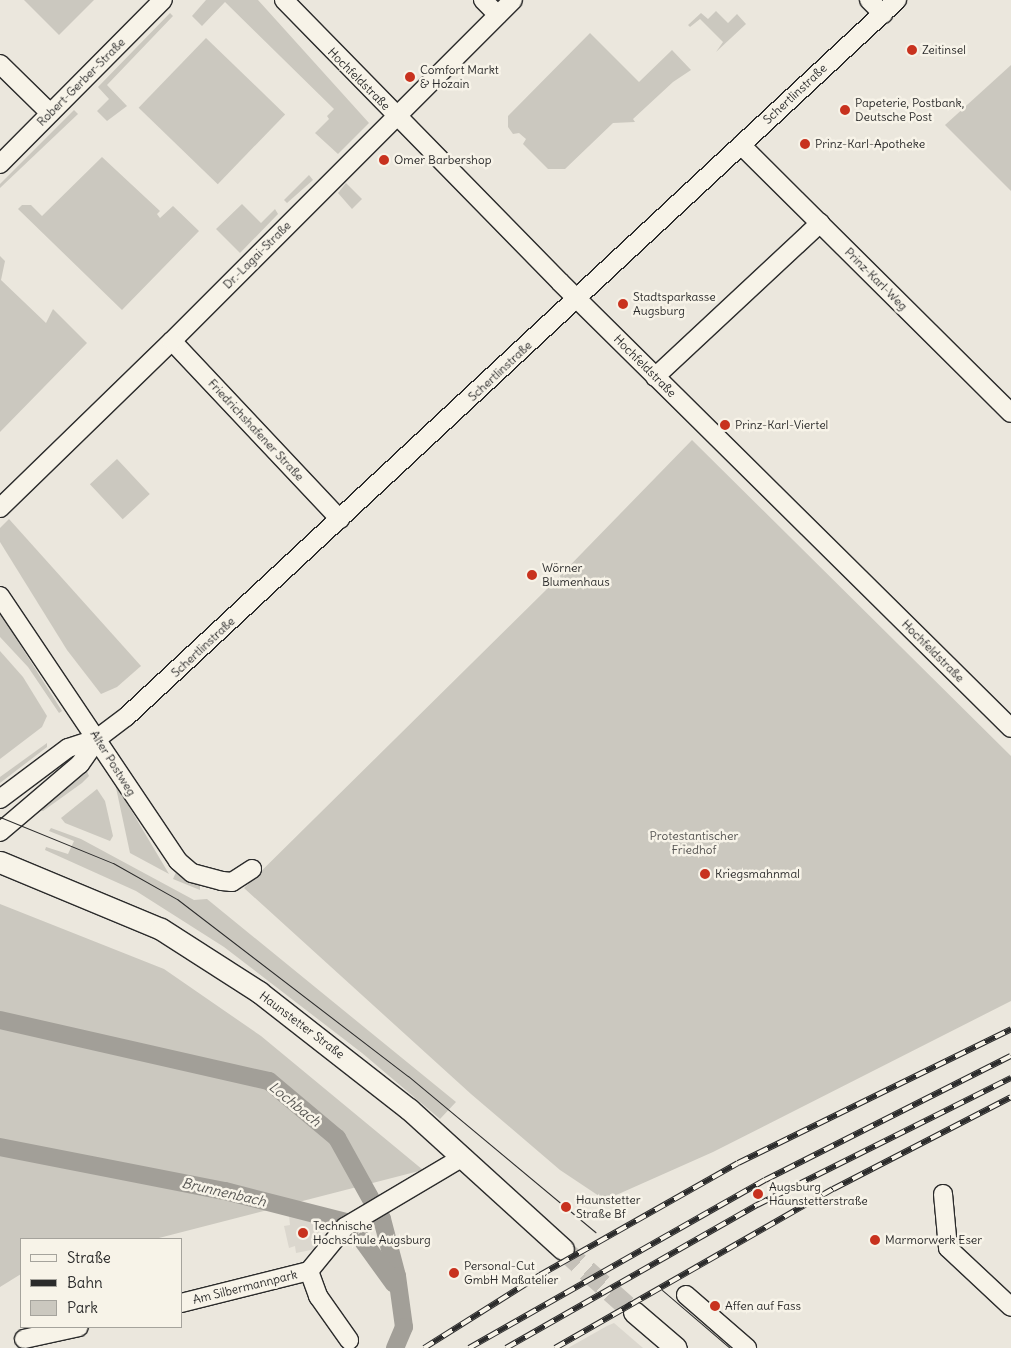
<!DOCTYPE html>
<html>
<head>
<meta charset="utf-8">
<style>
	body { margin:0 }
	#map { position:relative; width:1011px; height:1348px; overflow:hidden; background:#ebe7dd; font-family:Delius,sans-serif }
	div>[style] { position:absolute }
	.built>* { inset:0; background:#dbd7ce }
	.green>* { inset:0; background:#cbc8bf; transform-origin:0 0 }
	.canal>* { height:18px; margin:-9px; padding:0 9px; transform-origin:9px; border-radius:9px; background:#a29f98 }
	.major-tunnel>* { height:21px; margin-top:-10.5px; transform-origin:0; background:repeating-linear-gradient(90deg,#c5c1b9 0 21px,transparent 0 32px) }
	.roads { filter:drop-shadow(1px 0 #2b2b2b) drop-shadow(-1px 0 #2b2b2b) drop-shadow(0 1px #2b2b2b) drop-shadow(0 -1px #2b2b2b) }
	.minor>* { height:18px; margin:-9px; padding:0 9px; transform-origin:9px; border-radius:9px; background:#f7f3e8 }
	.major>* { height:21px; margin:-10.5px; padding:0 10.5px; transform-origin:10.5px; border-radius:10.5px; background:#f7f3e8 }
	.tram>* { height:1px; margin:-0.5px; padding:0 0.5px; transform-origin:0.5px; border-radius:0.5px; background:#2b2b2b }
	.rail>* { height:5.5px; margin-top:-2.75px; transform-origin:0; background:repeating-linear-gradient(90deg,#f7f3e8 0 11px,#2b2b2b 0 22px); box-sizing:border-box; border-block:1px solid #2b2b2b }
	.dots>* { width:14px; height:14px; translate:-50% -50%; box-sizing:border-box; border:2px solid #f7f3e8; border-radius:50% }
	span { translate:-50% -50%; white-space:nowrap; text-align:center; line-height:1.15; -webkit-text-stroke:5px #f7f3e8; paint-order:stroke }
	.poi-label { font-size:12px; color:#2b2b2b }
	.left { translate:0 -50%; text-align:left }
	.street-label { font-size:12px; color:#2b2b2b }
	.park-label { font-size:12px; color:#535250 }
	.water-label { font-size:14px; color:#555451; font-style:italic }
	.legend { position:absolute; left:20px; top:1238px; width:162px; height:90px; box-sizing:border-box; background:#f7f3e8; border:1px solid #a5a39c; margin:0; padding:6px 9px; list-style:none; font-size:15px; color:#2b2b2b }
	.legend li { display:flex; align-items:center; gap:10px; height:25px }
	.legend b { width:25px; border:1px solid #a5a39c }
</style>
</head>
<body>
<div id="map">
	<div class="built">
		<i style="clip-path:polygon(309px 1213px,311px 1220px,317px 1219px,321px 1240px,315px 1241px,316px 1249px,296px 1253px,295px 1246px,289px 1248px,284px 1226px,290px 1225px,289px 1216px)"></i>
		<i style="clip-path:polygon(614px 1323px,643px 1348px,568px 1348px,607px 1326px)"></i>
	</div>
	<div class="green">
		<i style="clip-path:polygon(24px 0,94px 0,59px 35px)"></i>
		<i style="clip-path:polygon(206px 0,258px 0,369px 123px,338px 154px,315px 133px,329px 119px,327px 116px,334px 109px,225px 2px,202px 26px,192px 16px)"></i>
		<i style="clip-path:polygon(716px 11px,728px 23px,737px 14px,746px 24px,716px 52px,723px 42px,700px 19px,690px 27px,688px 25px,701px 13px,708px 19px)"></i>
		<i style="clip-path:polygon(170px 13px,173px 16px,107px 85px,127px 106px,107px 121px,97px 111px,109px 99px,98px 87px)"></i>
		<i style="clip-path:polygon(590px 33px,639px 82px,672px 50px,691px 70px,673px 82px,633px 119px,635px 122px,613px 123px,565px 169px,548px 169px,523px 144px,526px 139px,519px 133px,513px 134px,508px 127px,508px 116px)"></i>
		<i style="left:206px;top:38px;width:110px;height:97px;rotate:44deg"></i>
		<i style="clip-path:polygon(1011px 65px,1011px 191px,945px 125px)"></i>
		<i style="clip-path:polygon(74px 110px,78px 114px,0 188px,0 184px)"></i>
		<i style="clip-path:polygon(102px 157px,160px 211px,157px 214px,160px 218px,173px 206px,199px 231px,122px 310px,18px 209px,22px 205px,31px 205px,42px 216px)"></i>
		<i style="clip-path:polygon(309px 175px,313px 180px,287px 203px,284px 200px)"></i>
		<i style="clip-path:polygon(346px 183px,362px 199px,352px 209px,338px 193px)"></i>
		<i style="clip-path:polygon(242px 204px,261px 223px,275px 209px,278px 214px,240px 253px,216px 229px)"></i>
		<i style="clip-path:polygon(0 256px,5px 261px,1px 280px,46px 323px,53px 309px,87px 343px,0 432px)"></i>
		<i style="clip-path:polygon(692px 440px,1011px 756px,1011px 1001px,713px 1152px,605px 1200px,560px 1170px,471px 1094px,244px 888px,547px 589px)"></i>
		<i style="left:117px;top:459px;width:48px;height:37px;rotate:47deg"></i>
		<i style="clip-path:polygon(9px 519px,141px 666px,117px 687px,101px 694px,67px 650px,0 542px,0 528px)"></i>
		<i style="clip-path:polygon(0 613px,62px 711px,59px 713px,28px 667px,0 637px)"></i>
		<i style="clip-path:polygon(0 651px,23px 677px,47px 716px,42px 727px,0 759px)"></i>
		<i style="clip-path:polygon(47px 743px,47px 747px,0 783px,0 777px)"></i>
		<i style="clip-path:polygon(86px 769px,89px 776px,82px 783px,43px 811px,33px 809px)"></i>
		<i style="clip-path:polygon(115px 783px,169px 874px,130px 853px)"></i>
		<i style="clip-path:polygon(97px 789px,105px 801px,113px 836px,110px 841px,65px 823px,61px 818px)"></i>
		<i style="clip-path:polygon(51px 828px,81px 839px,194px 900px,207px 899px,456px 1102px,440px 1119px,362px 1053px,224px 947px,136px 891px,45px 850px,46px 847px,68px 854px,74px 841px,49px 831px)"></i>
		<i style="clip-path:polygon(177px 870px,200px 886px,200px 890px,173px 879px)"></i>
		<i style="clip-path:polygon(0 904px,164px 969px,261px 1036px,423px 1170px,155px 1239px,21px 1239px,21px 1274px,0 1287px)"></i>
	</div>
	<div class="canal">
		<i style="left:0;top:1020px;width:276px;rotate:12.8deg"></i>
		<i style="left:269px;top:1081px;width:89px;rotate:40deg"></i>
		<i style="left:337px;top:1138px;width:93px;rotate:60.9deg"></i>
		<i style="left:382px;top:1219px;width:59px;rotate:75.3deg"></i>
		<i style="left:397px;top:1276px;width:51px;rotate:82.2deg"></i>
		<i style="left:404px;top:1327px;width:23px;rotate:113deg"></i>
		<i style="left:0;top:1147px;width:229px;rotate:11.1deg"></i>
		<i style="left:225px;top:1191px;width:129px;rotate:14.4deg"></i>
		<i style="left:350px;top:1223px;width:75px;rotate:54.2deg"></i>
	</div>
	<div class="major-tunnel">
		<i style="left:563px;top:1249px;width:95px;rotate:41.6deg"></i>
	</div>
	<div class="roads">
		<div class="minor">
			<i style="left:284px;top:0;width:395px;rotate:45.6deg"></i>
			<i style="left:560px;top:282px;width:634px;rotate:44.68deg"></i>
			<i style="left:483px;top:0;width:21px;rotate:45deg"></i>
			<i style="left:869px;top:0;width:20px;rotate:45deg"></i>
			<i style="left:0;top:64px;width:70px;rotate:44.4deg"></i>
			<i style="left:741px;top:145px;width:380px;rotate:44.8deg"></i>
			<i style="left:0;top:164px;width:231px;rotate:-45.2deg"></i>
			<i style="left:172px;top:341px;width:245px;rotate:46.7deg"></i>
			<i style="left:655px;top:377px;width:226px;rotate:-43deg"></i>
			<i style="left:0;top:508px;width:240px;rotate:-44.2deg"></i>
			<i style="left:172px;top:341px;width:482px;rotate:-45deg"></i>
			<i style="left:0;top:596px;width:319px;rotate:56.1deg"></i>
			<i style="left:178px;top:861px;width:18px;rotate:41deg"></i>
			<i style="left:192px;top:873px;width:31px;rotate:15deg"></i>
			<i style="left:222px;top:881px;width:10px;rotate:6deg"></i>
			<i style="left:232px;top:882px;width:24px;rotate:-33deg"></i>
			<i style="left:0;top:799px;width:85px;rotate:-36.9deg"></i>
			<i style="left:68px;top:748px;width:32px;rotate:-18deg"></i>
			<i style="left:98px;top:738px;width:35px;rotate:-37deg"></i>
			<i style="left:126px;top:717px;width:1053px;rotate:-42.92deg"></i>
			<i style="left:0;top:832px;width:105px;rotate:-40.4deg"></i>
			<i style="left:80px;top:764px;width:32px;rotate:-55deg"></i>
			<i style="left:943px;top:1194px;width:54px;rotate:84.7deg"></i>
			<i style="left:948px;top:1248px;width:86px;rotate:43.1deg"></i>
			<i style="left:309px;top:1271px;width:27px;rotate:70deg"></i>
			<i style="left:318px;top:1296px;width:54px;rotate:54.8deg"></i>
			<i style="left:686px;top:1295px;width:81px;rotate:41deg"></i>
			<i style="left:181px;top:1303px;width:132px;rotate:-14deg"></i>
			<i style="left:309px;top:1271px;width:57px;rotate:-50.7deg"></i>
			<i style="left:345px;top:1227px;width:135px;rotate:-30.7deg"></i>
			<i style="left:24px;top:1339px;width:56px;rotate:-12.3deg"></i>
		</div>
		<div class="major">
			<i style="left:0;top:862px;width:174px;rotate:22.6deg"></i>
			<i style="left:161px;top:929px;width:117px;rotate:32.7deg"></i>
			<i style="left:259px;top:992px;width:190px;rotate:38deg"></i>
			<i style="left:409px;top:1109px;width:208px;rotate:42.3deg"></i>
			<i style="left:634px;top:1312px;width:55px;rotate:40.6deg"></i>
		</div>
	</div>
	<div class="tram">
		<i style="left:0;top:817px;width:122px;rotate:22.2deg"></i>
		<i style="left:113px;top:863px;width:73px;rotate:29.4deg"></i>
		<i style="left:177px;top:899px;width:291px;rotate:37.5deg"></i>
		<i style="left:408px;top:1076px;width:244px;rotate:39.8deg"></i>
		<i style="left:662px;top:1290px;width:89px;rotate:40.5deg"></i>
	</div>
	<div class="rail">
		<i style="left:424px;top:1348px;width:137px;rotate:-32.2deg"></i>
		<i style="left:540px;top:1275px;width:227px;rotate:-29.5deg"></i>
		<i style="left:738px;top:1163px;width:304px;rotate:-26.1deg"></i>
		<i style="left:469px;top:1348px;width:340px;rotate:-29.6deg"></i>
		<i style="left:765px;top:1180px;width:275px;rotate:-26.8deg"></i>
		<i style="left:506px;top:1348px;width:289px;rotate:-29.7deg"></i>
		<i style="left:757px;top:1205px;width:284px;rotate:-26.6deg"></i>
		<i style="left:555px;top:1348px;width:320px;rotate:-29.8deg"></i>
		<i style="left:833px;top:1189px;width:200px;rotate:-27.3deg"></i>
	</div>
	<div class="dots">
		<i style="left:912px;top:50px;background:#c8321e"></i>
		<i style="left:410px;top:77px;background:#c8321e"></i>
		<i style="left:845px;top:110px;background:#c8321e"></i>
		<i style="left:805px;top:144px;background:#c8321e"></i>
		<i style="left:384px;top:160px;background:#c8321e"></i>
		<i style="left:623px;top:304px;background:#c8321e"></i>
		<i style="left:725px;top:425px;background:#c8321e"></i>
		<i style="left:532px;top:575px;background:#c8321e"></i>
		<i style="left:705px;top:874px;background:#c8321e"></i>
		<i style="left:758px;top:1194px;background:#c8321e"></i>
		<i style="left:566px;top:1207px;background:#c8321e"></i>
		<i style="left:303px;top:1233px;background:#c8321e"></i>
		<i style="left:875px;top:1240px;background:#c8321e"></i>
		<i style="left:454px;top:1273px;background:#c8321e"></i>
		<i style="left:715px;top:1306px;background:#c8321e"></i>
	</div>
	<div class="poi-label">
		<span class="left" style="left:922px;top:50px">Zeitinsel</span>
		<span class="left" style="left:420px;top:77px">Comfort Markt<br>&amp; Hozain</span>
		<span class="left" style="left:855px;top:110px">Papeterie, Postbank,<br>Deutsche Post</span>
		<span class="left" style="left:815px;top:144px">Prinz-Karl-Apotheke</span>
		<span class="left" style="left:394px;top:160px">Omer Barbershop</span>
		<span class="left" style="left:633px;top:304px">Stadtsparkasse<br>Augsburg</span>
		<span class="left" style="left:735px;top:425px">Prinz-Karl-Viertel</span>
		<span class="left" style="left:542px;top:575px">Wörner<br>Blumenhaus</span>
		<span class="left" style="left:715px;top:874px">Kriegsmahnmal</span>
		<span class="left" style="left:769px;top:1194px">Augsburg<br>Haunstetterstraße</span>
		<span class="left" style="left:576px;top:1207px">Haunstetter<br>Straße Bf</span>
		<span class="left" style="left:313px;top:1233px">Technische<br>Hochschule Augsburg</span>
		<span class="left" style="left:885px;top:1240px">Marmorwerk Eser</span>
		<span class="left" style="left:464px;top:1273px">Personal-Cut<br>GmbH Maßatelier</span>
		<span class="left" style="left:725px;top:1306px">Affen auf Fass</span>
	</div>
	<div class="street-label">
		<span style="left:359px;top:79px;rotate:45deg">Hochfeldstraße</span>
		<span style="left:81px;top:82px;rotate:-45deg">Robert-Gerber-Straße</span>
		<span style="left:795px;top:94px;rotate:-43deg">Schertlinstraße</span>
		<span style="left:257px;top:255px;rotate:-45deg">Dr.-Lagai-Straße</span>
		<span style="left:876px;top:279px;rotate:45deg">Prinz-Karl-Weg</span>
		<span style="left:645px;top:366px;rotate:45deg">Hochfeldstraße</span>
		<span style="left:500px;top:371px;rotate:-43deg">Schertlinstraße</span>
		<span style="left:256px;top:430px;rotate:47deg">Friedrichshafener Straße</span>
		<span style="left:203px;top:647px;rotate:-43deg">Schertlinstraße</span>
		<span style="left:933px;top:651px;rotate:45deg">Hochfeldstraße</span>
		<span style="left:113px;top:763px;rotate:58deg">Alter Postweg</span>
		<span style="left:302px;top:1025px;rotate:37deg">Haunstetter Straße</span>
		<span style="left:245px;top:1287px;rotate:-14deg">Am Silbermannpark</span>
	</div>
	<div class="park-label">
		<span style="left:694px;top:843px">Protestantischer<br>Friedhof</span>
	</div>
	<div class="water-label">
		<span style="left:295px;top:1104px;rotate:39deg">Lochbach</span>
		<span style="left:224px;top:1192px;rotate:13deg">Brunnenbach</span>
	</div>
	<ul class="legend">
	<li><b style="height:6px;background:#f7f3e8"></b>Straße</li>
	<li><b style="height:6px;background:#2b2b2b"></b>Bahn</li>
	<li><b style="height:14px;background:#cbc8bf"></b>Park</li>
	</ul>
</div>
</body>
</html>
